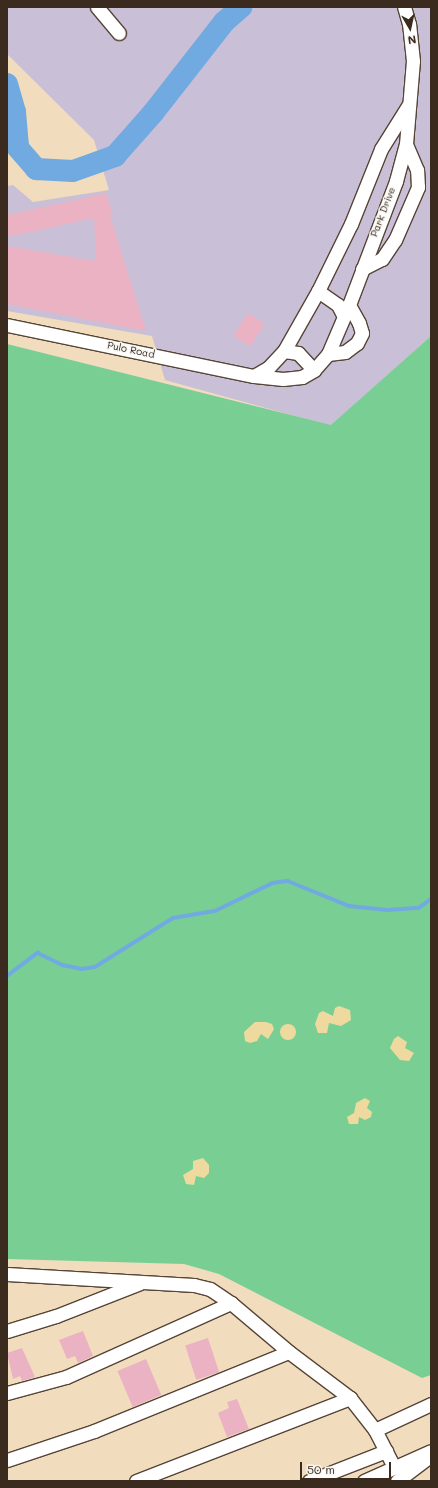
<!DOCTYPE html>
<html>
<head>
<meta charset="utf-8">
<style>
	body { margin:0 }
	#map { position:relative; width:438px; height:1488px; overflow:hidden; background:#f2dcbe; font-family:Mali,sans-serif }
	div>[style] { position:absolute }
	.industrial>* { inset:0; background:#c9bfd7 }
	.green>* { inset:0; background:#79cf93 }
	.sand>* { inset:0; background:#eeda9e }
	.round { border-radius:50% }
	.stream>* { height:3.5px; margin:-1.75px; padding:0 1.75px; transform-origin:1.75px; border-radius:1.75px; background:#70aae0 }
	.river>* { height:22px; margin:-11px; padding:0 11px; transform-origin:11px; border-radius:11px; background:#70aae0 }
	.building>* { inset:0; background:#eab2c2; transform-origin:0 0 }
	.roads { filter:drop-shadow(1px 0 #564536) drop-shadow(-1px 0 #564536) drop-shadow(0 1px #564536) drop-shadow(0 -1px #564536) }
	.minor>* { height:13px; margin:-6.5px; padding:0 6.5px; transform-origin:6.5px; border-radius:6.5px; background:#fff }
	span { translate:-50% -50%; white-space:nowrap; text-align:center; line-height:1.15; -webkit-text-stroke:3px #f6f6f2; paint-order:stroke }
	.street-label { font-size:10px; color:#3b2a1e }
	.frame { position:absolute; inset:0; border:8px solid #3b2a1e; pointer-events:none }
	.north { position:absolute; left:390px; top:8px; width:40px; height:40px; -webkit-text-stroke:3px #f6f6f2; paint-order:stroke; rotate:171deg; font-size:11px; font-weight:700; line-height:16px; text-align:center; color:#3b2a1e }
	.north::after { content:''; display:block; margin:auto; width:14px; height:18px; background:#3b2a1e; clip-path:polygon(50% 0,100% 100%,50% 72%,0 100%) }
	.scale { position:absolute; left:300px; top:1462px; width:91px; height:18px; box-sizing:border-box; border:2px solid #3b2a1e; border-top:0; padding-left:5px; font-size:12px; line-height:14px; white-space:nowrap; color:#3b2a1e; -webkit-text-stroke:3px #f6f6f2; paint-order:stroke }
</style>
</head>
<body>
<div id="map">
	<div class="industrial">
		<i style="clip-path:polygon(7px 7px,431px 7px,431px 336px,331px 426px,165px 380px,152px 336px,7px 311px,7px 186px,13px 185px,33px 202px,109px 190px,94px 140px,7px 54px)"></i>
	</div>
	<div class="green">
		<i style="clip-path:polygon(431px 336px,431px 1375px,422px 1378px,219px 1274px,184px 1264px,7px 1259px,7px 344px,331px 425px)"></i>
	</div>
	<div class="sand">
		<i style="clip-path:polygon(339px 1006px,350px 1010px,351px 1020px,341px 1026px,329px 1023px,327px 1033px,318px 1033px,315px 1024px,319px 1013px,323px 1011px,333px 1016px,335px 1008px)"></i>
		<i style="clip-path:polygon(255px 1022px,266px 1022px,272px 1024px,274px 1029px,268px 1039px,261px 1034px,257px 1041px,250px 1043px,245px 1041px,244px 1032px)"></i>
		<i class="round" style="left:280px;top:1024px;width:16px;height:16px"></i>
		<i style="clip-path:polygon(398px 1036px,407px 1042px,405px 1048px,414px 1053px,409px 1061px,400px 1060px,390px 1048px,394px 1039px)"></i>
		<i style="clip-path:polygon(365px 1098px,370px 1101px,367px 1108px,372px 1112px,371px 1117px,365px 1120px,359px 1117px,358px 1124px,349px 1124px,347px 1117px,354px 1113px,356px 1103px)"></i>
		<i style="clip-path:polygon(203px 1158px,209px 1165px,209px 1173px,204px 1178px,196px 1176px,194px 1185px,186px 1184px,183px 1175px,193px 1169px,193px 1161px)"></i>
	</div>
	<div class="stream">
		<i style="left:7px;top:976px;width:39px;rotate:-37deg"></i>
		<i style="left:38px;top:953px;width:28px;rotate:26deg"></i>
		<i style="left:63px;top:965px;width:19px;rotate:12deg"></i>
		<i style="left:82px;top:969px;width:13px;rotate:-9deg"></i>
		<i style="left:95px;top:967px;width:92px;rotate:-32.1deg"></i>
		<i style="left:173px;top:918px;width:43px;rotate:-9.5deg"></i>
		<i style="left:215px;top:911px;width:64px;rotate:-25.8deg"></i>
		<i style="left:273px;top:883px;width:15px;rotate:-8deg"></i>
		<i style="left:288px;top:881px;width:66px;rotate:22.3deg"></i>
		<i style="left:349px;top:906px;width:38px;rotate:6deg"></i>
		<i style="left:387px;top:910px;width:32px;rotate:-4deg"></i>
		<i style="left:419px;top:908px;width:15px;rotate:-37deg"></i>
	</div>
	<div class="river">
		<i style="left:7px;top:84px;width:29px;rotate:74deg"></i>
		<i style="left:15px;top:112px;width:36px;rotate:85deg"></i>
		<i style="left:18px;top:148px;width:28px;rotate:49deg"></i>
		<i style="left:36px;top:169px;width:37px;rotate:3deg"></i>
		<i style="left:73px;top:171px;width:45px;rotate:-19.7deg"></i>
		<i style="left:115px;top:156px;width:57px;rotate:-48.5deg"></i>
		<i style="left:153px;top:113px;width:115px;rotate:-52deg"></i>
		<i style="left:224px;top:22px;width:23px;rotate:-41deg"></i>
	</div>
	<div class="building">
		<i style="clip-path:polygon(106px 193px,113px 215px,110px 216px,146px 331px,7px 304px,7px 246px,96px 261px,94px 218px,7px 237px,7px 215px)"></i>
		<i style="left:248px;top:313px;width:20px;height:27px;rotate:33deg"></i>
		<i style="clip-path:polygon(83px 1331px,93px 1356px,78px 1363px,75px 1356px,67px 1359px,59px 1340px)"></i>
		<i style="left:208px;top:1338px;width:36px;height:24px;rotate:72deg"></i>
		<i style="clip-path:polygon(22px 1348px,35px 1377px,22px 1381px,20px 1376px,13px 1379px,7px 1353px)"></i>
		<i style="left:146px;top:1359px;width:39px;height:31px;rotate:67deg"></i>
		<i style="clip-path:polygon(237px 1399px,249px 1429px,227px 1437px,218px 1413px,229px 1408px,227px 1402px)"></i>
	</div>
	<div class="roads">
		<div class="minor">
			<i style="left:97px;top:7px;width:34px;rotate:50deg"></i>
			<i style="left:362px;top:269px;width:22px;rotate:-27deg"></i>
			<i style="left:382px;top:259px;width:23px;rotate:-56deg"></i>
			<i style="left:395px;top:240px;width:58px;rotate:-66.5deg"></i>
			<i style="left:418px;top:187px;width:17px;rotate:-93deg"></i>
			<i style="left:417px;top:170px;width:28px;rotate:-113deg"></i>
			<i style="left:318px;top:291px;width:24px;rotate:35deg"></i>
			<i style="left:338px;top:305px;width:11px;rotate:63deg"></i>
			<i style="left:7px;top:325px;width:252px;rotate:11.7deg"></i>
			<i style="left:254px;top:376px;width:29px;rotate:6deg"></i>
			<i style="left:283px;top:379px;width:19px;rotate:-6deg"></i>
			<i style="left:302px;top:377px;width:14px;rotate:-30deg"></i>
			<i style="left:314px;top:370px;width:21px;rotate:-49deg"></i>
			<i style="left:328px;top:354px;width:53px;rotate:-66.8deg"></i>
			<i style="left:349px;top:305px;width:133px;rotate:-69.2deg"></i>
			<i style="left:396px;top:181px;width:38px;rotate:-75deg"></i>
			<i style="left:406px;top:144px;width:83px;rotate:-85.2deg"></i>
			<i style="left:413px;top:61px;width:37px;rotate:-96deg"></i>
			<i style="left:409px;top:24px;width:18px;rotate:-106deg"></i>
			<i style="left:284px;top:351px;width:14px;rotate:8deg"></i>
			<i style="left:298px;top:353px;width:23px;rotate:47deg"></i>
			<i style="left:328px;top:354px;width:17px;rotate:-7deg"></i>
			<i style="left:345px;top:352px;width:15px;rotate:-37deg"></i>
			<i style="left:357px;top:343px;width:11px;rotate:-63deg"></i>
			<i style="left:362px;top:333px;width:10px;rotate:-107deg"></i>
			<i style="left:359px;top:323px;width:21px;rotate:-119deg"></i>
			<i style="left:254px;top:376px;width:16px;rotate:-30deg"></i>
			<i style="left:268px;top:368px;width:23px;rotate:-47deg"></i>
			<i style="left:284px;top:351px;width:69px;rotate:-60.5deg"></i>
			<i style="left:318px;top:291px;width:75px;rotate:-63.8deg"></i>
			<i style="left:351px;top:224px;width:81px;rotate:-68.2deg"></i>
			<i style="left:381px;top:149px;width:51px;rotate:-57.9deg"></i>
			<i style="left:7px;top:1274px;width:187px;rotate:3.4deg"></i>
			<i style="left:194px;top:1285px;width:16px;rotate:14deg"></i>
			<i style="left:210px;top:1289px;width:25px;rotate:34deg"></i>
			<i style="left:231px;top:1303px;width:76px;rotate:40.2deg"></i>
			<i style="left:289px;top:1352px;width:76px;rotate:37deg"></i>
			<i style="left:350px;top:1398px;width:41px;rotate:52deg"></i>
			<i style="left:375px;top:1430px;width:42px;rotate:62.8deg"></i>
			<i style="left:7px;top:1331px;width:51px;rotate:-17deg"></i>
			<i style="left:56px;top:1316px;width:90px;rotate:-21.4deg"></i>
			<i style="left:7px;top:1393px;width:61px;rotate:-15.2deg"></i>
			<i style="left:66px;top:1377px;width:181px;rotate:-24.2deg"></i>
			<i style="left:375px;top:1430px;width:62px;rotate:-24.9deg"></i>
			<i style="left:7px;top:1460px;width:92px;rotate:-18.4deg"></i>
			<i style="left:94px;top:1431px;width:210px;rotate:-22.1deg"></i>
			<i style="left:136px;top:1481px;width:230px;rotate:-21.2deg"></i>
			<i style="left:309px;top:1481px;width:83px;rotate:-21.3deg"></i>
			<i style="left:364px;top:1481px;width:73px;rotate:-24.1deg"></i>
			<i style="left:397px;top:1481px;width:38px;rotate:-37deg"></i>
		</div>
	</div>
	<div class="street-label">
		<span style="left:383px;top:212px;rotate:-69deg">Park Drive</span>
		<span style="left:131px;top:350px;rotate:12deg">Pulo Road</span>
	</div>
	<div class="frame"></div>
	<div class="north">N</div>
	<div class="scale">50 m</div>
</div>
</body>
</html>
